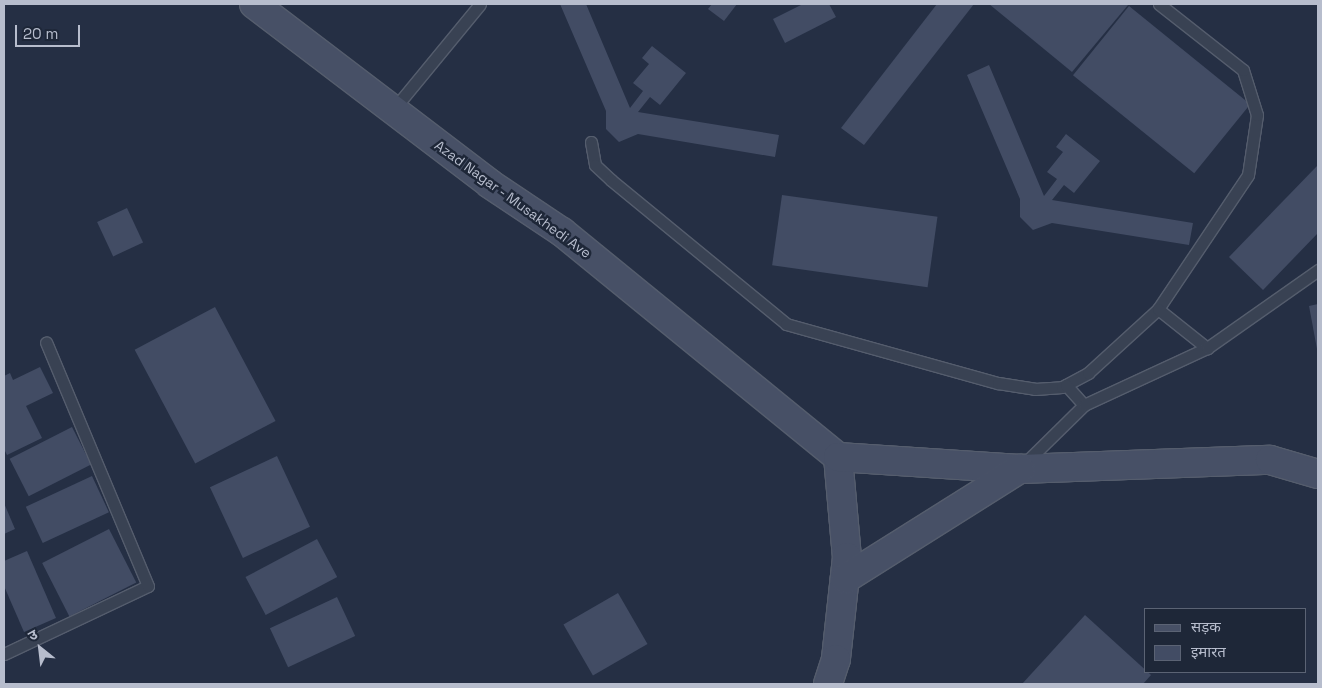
<!DOCTYPE html>
<html>
<head>
<meta charset="utf-8">
<style>
	body { margin:0 }
	#map { position:relative; width:1322px; height:688px; overflow:hidden; background:#252f44; font-family:"Space Grotesk","Noto Sans Devanagari",sans-serif }
	div>[style] { position:absolute }
	.building>* { inset:0; background:#424c64; transform-origin:0 0 }
	.roads { filter:drop-shadow(1px 0 #555d6d) drop-shadow(-1px 0 #555d6d) drop-shadow(0 1px #555d6d) drop-shadow(0 -1px #555d6d) }
	.lane>* { height:11px; margin:-5.5px; padding:0 5.5px; transform-origin:5.5px; border-radius:5.5px; background:#394253 }
	.secondary>* { height:28px; margin:-14px; padding:0 14px; transform-origin:14px; border-radius:14px; background:#475066 }
	span { translate:-50% -50%; white-space:nowrap; text-align:center; line-height:1.15; -webkit-text-stroke:5px #1e2738; paint-order:stroke }
	.street-label { font-size:14px; color:#b7bdcd }
	.frame { position:absolute; inset:0; border:5px solid #b7bdcd; pointer-events:none }
	.legend { position:absolute; left:1144px; top:608px; width:162px; height:65px; box-sizing:border-box; background:#1e2738; border:1px solid #5b6374; margin:0; padding:6px 9px; list-style:none; font-size:15px; color:#b7bdcd }
	.legend li { display:flex; align-items:center; gap:10px; height:25px }
	.legend b { width:25px; border:1px solid #5b6374 }
	.north { position:absolute; left:15px; top:623px; width:50px; height:50px; -webkit-text-stroke:4px #1e2738; paint-order:stroke; rotate:331deg; font-size:14px; font-weight:700; line-height:20px; text-align:center; color:#b7bdcd }
	.north::after { content:''; display:block; margin:auto; width:18px; height:22px; background:#b7bdcd; clip-path:polygon(50% 0,100% 100%,50% 72%,0 100%) }
	.scale { position:absolute; left:15px; top:25px; width:65px; height:22px; box-sizing:border-box; border:2px solid #b7bdcd; border-top:0; padding-left:6px; font-size:15px; line-height:18px; white-space:nowrap; color:#b7bdcd; -webkit-text-stroke:4px #1e2738; paint-order:stroke }
</style>
</head>
<body>
<div id="map">
	<div class="building">
		<i style="clip-path:polygon(560px 4px,586px 4px,630px 108px,643px 91px,633px 83px,649px 64px,642px 58px,652px 46px,686px 73px,660px 105px,650px 97px,638px 112px,779px 135px,775px 157px,638px 134px,619px 142px,606px 129px,606px 111px)"></i>
		<i style="clip-path:polygon(712px 4px,737px 4px,724px 21px,708px 9px)"></i>
		<i style="clip-path:polygon(803px 4px,829px 4px,836px 17px,785px 43px,773px 19px)"></i>
		<i style="clip-path:polygon(937px 4px,974px 4px,864px 145px,841px 128px)"></i>
		<i style="clip-path:polygon(989px 4px,1126px 4px,1128px 5px,1072px 72px)"></i>
		<i style="left:1129px;top:6px;width:156px;height:89px;rotate:39deg"></i>
		<i style="clip-path:polygon(989px 65px,1044px 196px,1057px 179px,1047px 172px,1063px 152px,1056px 147px,1066px 134px,1100px 161px,1074px 193px,1064px 185px,1052px 200px,1193px 223px,1189px 245px,1052px 223px,1033px 230px,1020px 217px,1020px 199px,967px 75px)"></i>
		<i style="clip-path:polygon(1318px 165px,1318px 233px,1263px 290px,1229px 257px)"></i>
		<i style="left:782px;top:195px;width:157px;height:71px;rotate:8deg"></i>
		<i style="left:127px;top:208px;width:38px;height:33px;rotate:65deg"></i>
		<i style="clip-path:polygon(1318px 304px,1318px 349px,1317px 349px,1309px 306px)"></i>
		<i style="left:215px;top:307px;width:129px;height:91px;rotate:62deg"></i>
		<i style="clip-path:polygon(40px 367px,53px 393px,26px 406px,42px 438px,7px 455px,4px 449px,4px 376px,10px 373px,13px 380px)"></i>
		<i style="left:72px;top:427px;width:42px;height:70px;rotate:63deg"></i>
		<i style="left:277px;top:456px;width:78px;height:74px;rotate:65deg"></i>
		<i style="left:92px;top:476px;width:40px;height:73px;rotate:65deg"></i>
		<i style="clip-path:polygon(4px 503px,15px 529px,4px 534px)"></i>
		<i style="left:109px;top:529px;width:60px;height:75px;rotate:63deg"></i>
		<i style="left:317px;top:539px;width:43px;height:81px;rotate:62deg"></i>
		<i style="clip-path:polygon(27px 551px,56px 618px,24px 632px,4px 586px,4px 561px)"></i>
		<i style="left:618px;top:593px;width:59px;height:63px;rotate:60deg"></i>
		<i style="left:337px;top:597px;width:43px;height:74px;rotate:65deg"></i>
		<i style="clip-path:polygon(1085px 615px,1151px 675px,1143px 684px,1022px 684px)"></i>
	</div>
	<div class="roads">
		<div class="lane">
			<i style="left:393px;top:110px;width:137px;rotate:-50.6deg"></i>
			<i style="left:591px;top:142px;width:23px;rotate:80deg"></i>
			<i style="left:595px;top:165px;width:22px;rotate:43deg"></i>
			<i style="left:611px;top:180px;width:227px;rotate:39.4deg"></i>
			<i style="left:786px;top:324px;width:220px;rotate:15.6deg"></i>
			<i style="left:998px;top:383px;width:37px;rotate:9deg"></i>
			<i style="left:1035px;top:389px;width:27px;rotate:-4deg"></i>
			<i style="left:1062px;top:387px;width:30px;rotate:-28deg"></i>
			<i style="left:1088px;top:373px;width:95px;rotate:-42.4deg"></i>
			<i style="left:1158px;top:309px;width:161px;rotate:-56.1deg"></i>
			<i style="left:1248px;top:175px;width:61px;rotate:-81.5deg"></i>
			<i style="left:1257px;top:115px;width:47px;rotate:-107.3deg"></i>
			<i style="left:1243px;top:70px;width:107px;rotate:-141.8deg"></i>
			<i style="left:1158px;top:309px;width:63px;rotate:38.5deg"></i>
			<i style="left:1066px;top:385px;width:27px;rotate:48deg"></i>
			<i style="left:1024px;top:464px;width:84px;rotate:-44.5deg"></i>
			<i style="left:1084px;top:405px;width:136px;rotate:-24.9deg"></i>
			<i style="left:1207px;top:348px;width:136px;rotate:-35.1deg"></i>
			<i style="left:4px;top:654px;width:159px;rotate:-25.3deg"></i>
			<i style="left:148px;top:586px;width:264px;rotate:-112.7deg"></i>
		</div>
		<div class="secondary">
			<i style="left:254px;top:4px;width:297px;rotate:37.3deg"></i>
			<i style="left:490px;top:184px;width:87px;rotate:33.7deg"></i>
			<i style="left:562px;top:232px;width:356px;rotate:39.2deg"></i>
			<i style="left:838px;top:457px;width:100px;rotate:84.9deg"></i>
			<i style="left:847px;top:557px;width:103px;rotate:96.2deg"></i>
			<i style="left:836px;top:659px;width:26px;rotate:108deg"></i>
			<i style="left:838px;top:457px;width:182px;rotate:3.8deg"></i>
			<i style="left:1020px;top:469px;width:250px;rotate:-2.1deg"></i>
			<i style="left:1270px;top:460px;width:50px;rotate:16.3deg"></i>
			<i style="left:845px;top:579px;width:207px;rotate:-32.2deg"></i>
		</div>
	</div>
	<div class="street-label">
		<span style="left:513px;top:199px;rotate:36deg">Azad Nagar - Musakhedi Ave</span>
	</div>
	<div class="frame"></div>
	<ul class="legend">
	<li><b style="height:6px;background:#475066"></b>सड़क</li>
	<li><b style="height:14px;background:#424c64"></b>इमारत</li>
	</ul>
	<div class="north">उ</div>
	<div class="scale">20 m</div>
</div>
</body>
</html>
